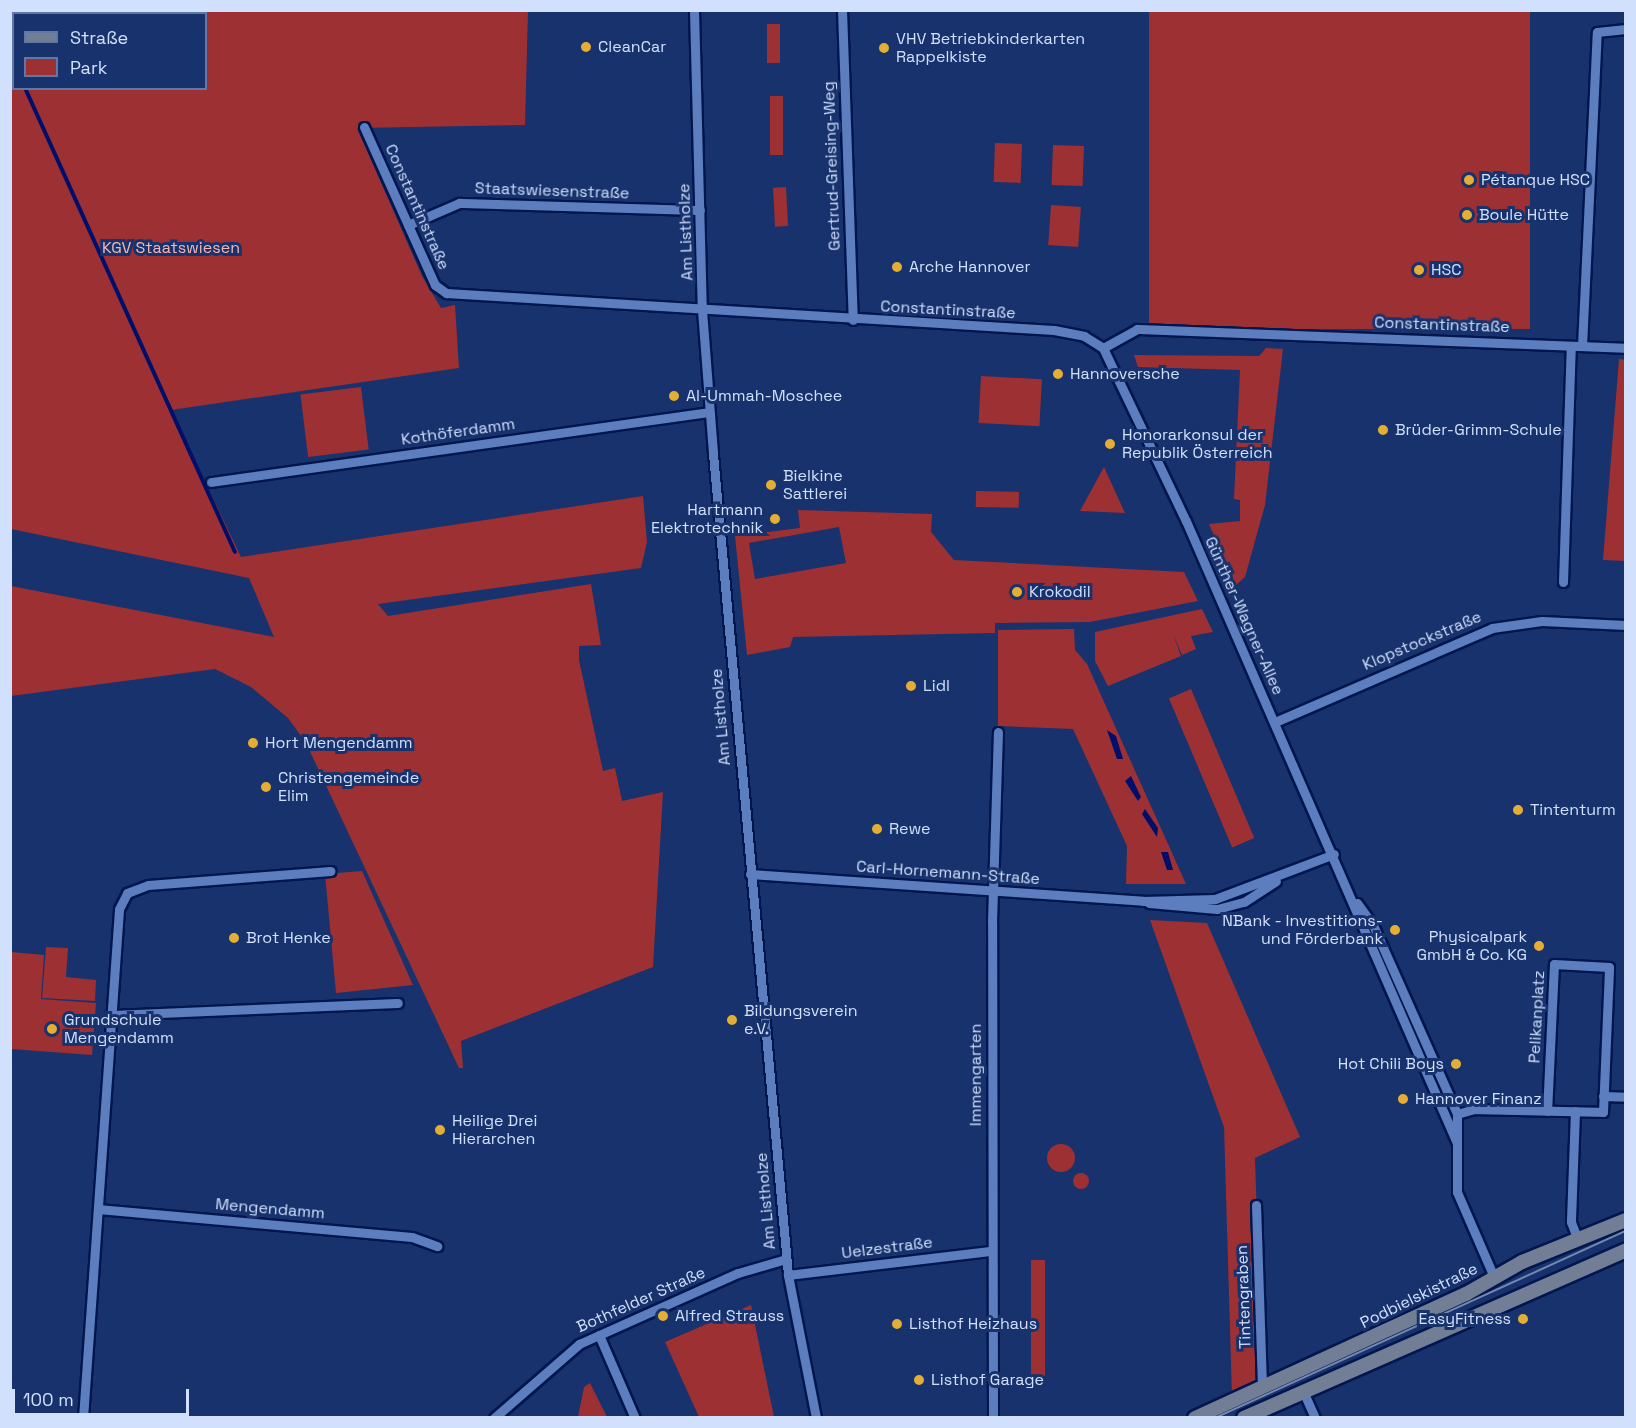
<!DOCTYPE html>
<html>
<head>
<meta charset="utf-8">
<style>
	body { margin:0 }
	#map { position:relative; width:1636px; height:1428px; overflow:hidden; background:#17326c; font-family:"Space Grotesk",sans-serif }
	div>[style] { position:absolute }
	.green>* { inset:0; background:#9d3033; transform-origin:0 0 }
	.round { border-radius:50% }
	.water>* { inset:0; background:#000f6a }
	.stream>* { height:4px; margin:-2px; padding:0 2px; transform-origin:2px; border-radius:2px; background:#000f6a }
	.roads { filter:drop-shadow(2px 0 #02164e) drop-shadow(-2px 0 #02164e) drop-shadow(0 2px #02164e) drop-shadow(0 -2px #02164e) }
	.minor>* { height:9px; margin:-4.5px; padding:0 4.5px; transform-origin:4.5px; border-radius:4.5px; background:#5d7ebe }
	.secondary>* { height:14px; margin:-7px; padding:0 7px; transform-origin:7px; border-radius:7px; background:#717e95 }
	.tram>* { height:1.5px; margin:-0.75px; padding:0 0.75px; transform-origin:0.75px; border-radius:0.75px; background:#7388b3 }
	.dots>* { width:16px; height:16px; translate:-50% -50%; box-sizing:border-box; border:3px solid #17326c; border-radius:50% }
	span { translate:-50% -50%; white-space:nowrap; text-align:center; line-height:1.15; -webkit-text-stroke:6px #17326c; paint-order:stroke }
	.poi-label { font-size:16px; color:#d1e0fc }
	.left { translate:0 -50%; text-align:left }
	.right { translate:-100% -50%; text-align:right }
	.street-label { font-size:16px; color:#d1e0fc }
	.park-label { font-size:16px; color:#f6b7b3 }
	.frame { position:absolute; inset:0; border:12px solid #d1e0fc; pointer-events:none }
	.legend { position:absolute; left:12px; top:12px; width:195px; height:78px; box-sizing:border-box; background:#17326c; border:2px solid #6178a6; margin:0; padding:8px 10px; list-style:none; font-size:18px; color:#d1e0fc }
	.legend li { display:flex; align-items:center; gap:12px; height:30px }
	.legend b { width:30px; border:2px solid #6178a6 }
	.scale { position:absolute; left:12px; top:1389px; width:177px; height:27px; box-sizing:border-box; border:3px solid #d1e0fc; border-top:0; padding-left:8px; font-size:18px; line-height:21px; white-space:nowrap; color:#d1e0fc; -webkit-text-stroke:4px #17326c; paint-order:stroke }
</style>
</head>
<body>
<div id="map">
	<div class="green">
		<i style="clip-path:polygon(evenodd,11px 11px,528px 11px,525px 125px,357px 128px,422px 276px,441px 308px,455px 305px,459px 368px,171px 410px,241px 557px,643px 496px,647px 542px,641px 568px,378px 604px,388px 616px,591px 584px,601px 645px,579px 646px,579px 660px,603px 771px,615px 768px,622px 801px,663px 792px,653px 967px,461px 1041px,463px 1068px,459px 1068px,306px 743px,288px 718px,251px 687px,215px 669px,11px 696px,11px 586px,274px 637px,249px 578px,11px 529px,11px 11px,14px 14px,206px 14px,206px 88px,14px 88px,14px 14px)"></i>
		<i style="left:1149px;top:11px;width:381px;height:318px"></i>
		<i style="left:767px;top:24px;width:13px;height:39px"></i>
		<i style="left:770px;top:96px;width:13px;height:59px"></i>
		<i style="left:995px;top:143px;width:27px;height:39px;rotate:2deg"></i>
		<i style="left:1053px;top:145px;width:31px;height:40px;rotate:2deg"></i>
		<i style="left:786px;top:187px;width:39px;height:13px;rotate:87deg"></i>
		<i style="left:1051px;top:205px;width:30px;height:40px;rotate:4deg"></i>
		<i style="clip-path:polygon(1266px 348px,1283px 349px,1265px 505px,1245px 577px,1236px 585px,1209px 524px,1240px 521px,1240px 500px,1234px 499px,1240px 370px,1138px 367px,1134px 355px,1259px 356px)"></i>
		<i style="clip-path:polygon(1619px 359px,1626px 360px,1625px 561px,1603px 560px)"></i>
		<i style="left:981px;top:376px;width:61px;height:47px;rotate:3deg"></i>
		<i style="left:361px;top:387px;width:63px;height:61px;rotate:83deg"></i>
		<i style="clip-path:polygon(1104px 467px,1125px 513px,1080px 511px)"></i>
		<i style="left:976px;top:491px;width:43px;height:16px;rotate:1deg"></i>
		<i style="clip-path:polygon(evenodd,798px 510px,932px 514px,931px 532px,954px 560px,1184px 572px,1198px 601px,1090px 622px,995px 623px,995px 633px,793px 637px,790px 647px,747px 655px,735px 536px,800px 528px,798px 510px,839px 527px,846px 563px,755px 579px,749px 543px,839px 527px)"></i>
		<i style="clip-path:polygon(1202px 609px,1213px 632px,1191px 636px,1196px 649px,1182px 655px,1173px 634px,1181px 656px,1108px 686px,1095px 661px,1095px 632px)"></i>
		<i style="clip-path:polygon(1074px 629px,1075px 650px,1087px 664px,1186px 884px,1126px 884px,1127px 846px,1073px 729px,998px 726px,998px 630px)"></i>
		<i style="left:1191px;top:689px;width:162px;height:24px;rotate:67deg"></i>
		<i style="clip-path:polygon(362px 871px,413px 985px,336px 993px,325px 874px)"></i>
		<i style="clip-path:polygon(1150px 920px,1207px 923px,1300px 1137px,1255px 1158px,1262px 1379px,1232px 1397px,1224px 1127px)"></i>
		<i style="clip-path:polygon(46px 947px,68px 948px,66px 977px,96px 980px,95px 1001px,42px 998px)"></i>
		<i style="clip-path:polygon(11px 952px,44px 955px,41px 999px,96px 1003px,92px 1055px,11px 1049px)"></i>
		<i class="round" style="left:1047px;top:1144px;width:28px;height:28px"></i>
		<i class="round" style="left:1073px;top:1173px;width:16px;height:16px"></i>
		<i style="left:1031px;top:1260px;width:14px;height:116px"></i>
		<i style="clip-path:polygon(751px 1305px,774px 1417px,699px 1417px,665px 1342px)"></i>
		<i style="clip-path:polygon(590px 1383px,607px 1417px,578px 1417px,584px 1387px)"></i>
	</div>
	<div class="water">
		<i style="clip-path:polygon(1107px 730px,1116px 736px,1123px 759px,1117px 759px)"></i>
		<i style="clip-path:polygon(1131px 776px,1141px 797px,1138px 801px,1125px 781px)"></i>
		<i style="clip-path:polygon(1145px 809px,1158px 828px,1157px 837px,1142px 814px)"></i>
		<i style="clip-path:polygon(1161px 852px,1168px 852px,1173px 870px,1167px 870px)"></i>
	</div>
	<div class="stream">
		<i style="left:10px;top:56px;width:8px;rotate:60deg"></i>
		<i style="left:25px;top:88px;width:509px;rotate:65.65deg"></i>
	</div>
	<div class="roads">
		<div class="minor">
			<i style="left:694px;top:10px;width:300px;rotate:88.5deg"></i>
			<i style="left:702px;top:310px;width:144px;rotate:85.6deg"></i>
			<i style="left:713px;top:454px;width:824px;rotate:84.78deg"></i>
			<i style="left:788px;top:1275px;width:146px;rotate:78.9deg"></i>
			<i style="left:842px;top:10px;width:310px;rotate:88deg"></i>
			<i style="left:364px;top:127px;width:173px;rotate:65.8deg"></i>
			<i style="left:435px;top:285px;width:14px;rotate:36deg"></i>
			<i style="left:446px;top:293px;width:609px;rotate:3.48deg"></i>
			<i style="left:1054px;top:330px;width:31px;rotate:11deg"></i>
			<i style="left:1084px;top:336px;width:22px;rotate:32deg"></i>
			<i style="left:1103px;top:348px;width:192px;rotate:64.4deg"></i>
			<i style="left:1186px;top:521px;width:678px;rotate:66.46deg"></i>
			<i style="left:408px;top:225px;width:56px;rotate:-23.3deg"></i>
			<i style="left:459px;top:203px;width:241px;rotate:1.7deg"></i>
			<i style="left:1582px;top:346px;width:314px;rotate:-87.3deg"></i>
			<i style="left:1597px;top:32px;width:29px;rotate:-6deg"></i>
			<i style="left:1103px;top:348px;width:39px;rotate:-29deg"></i>
			<i style="left:1137px;top:329px;width:489px;rotate:2.2deg"></i>
			<i style="left:211px;top:482px;width:503px;rotate:-8deg"></i>
			<i style="left:1563px;top:582px;width:236px;rotate:-88.1deg"></i>
			<i style="left:1275px;top:722px;width:236px;rotate:-23.4deg"></i>
			<i style="left:1492px;top:628px;width:50px;rotate:-8deg"></i>
			<i style="left:1542px;top:621px;width:84px;rotate:2.7deg"></i>
			<i style="left:750px;top:874px;width:394px;rotate:3.9deg"></i>
			<i style="left:1143px;top:901px;width:72px;rotate:-1.6deg"></i>
			<i style="left:1215px;top:899px;width:127px;rotate:-20.7deg"></i>
			<i style="left:1149px;top:903px;width:68px;rotate:5deg"></i>
			<i style="left:1217px;top:909px;width:28px;rotate:-15deg"></i>
			<i style="left:1244px;top:902px;width:38px;rotate:-33deg"></i>
			<i style="left:1357px;top:903px;width:27px;rotate:54deg"></i>
			<i style="left:1373px;top:925px;width:207px;rotate:66deg"></i>
			<i style="left:1457px;top:1114px;width:78px;rotate:90deg"></i>
			<i style="left:1457px;top:1192px;width:93px;rotate:66.5deg"></i>
			<i style="left:111px;top:1015px;width:287px;rotate:-2.4deg"></i>
			<i style="left:1603px;top:1096px;width:23px;rotate:2deg"></i>
			<i style="left:1575px;top:1111px;width:111px;rotate:92.1deg"></i>
			<i style="left:1571px;top:1222px;width:19px;rotate:69deg"></i>
			<i style="left:1457px;top:1114px;width:19px;rotate:-16deg"></i>
			<i style="left:1475px;top:1109px;width:128px;rotate:1.3deg"></i>
			<i style="left:1603px;top:1112px;width:145px;rotate:-87.6deg"></i>
			<i style="left:1609px;top:967px;width:55px;rotate:-176.9deg"></i>
			<i style="left:1554px;top:964px;width:147px;rotate:92.7deg"></i>
			<i style="left:1256px;top:1205px;width:183px;rotate:88.1deg"></i>
			<i style="left:98px;top:1209px;width:315px;rotate:5.1deg"></i>
			<i style="left:412px;top:1237px;width:27px;rotate:20deg"></i>
			<i style="left:788px;top:1275px;width:203px;rotate:-6.8deg"></i>
			<i style="left:599px;top:1335px;width:90px;rotate:66.6deg"></i>
			<i style="left:1303px;top:1391px;width:30px;rotate:66deg"></i>
			<i style="left:83px;top:1418px;width:510px;rotate:-85.95deg"></i>
			<i style="left:119px;top:909px;width:18px;rotate:-63deg"></i>
			<i style="left:127px;top:893px;width:22px;rotate:-21deg"></i>
			<i style="left:148px;top:885px;width:183px;rotate:-4.4deg"></i>
			<i style="left:494px;top:1418px;width:113px;rotate:-41deg"></i>
			<i style="left:579px;top:1344px;width:174px;rotate:-24.1deg"></i>
			<i style="left:738px;top:1273px;width:50px;rotate:-16.3deg"></i>
			<i style="left:993px;top:1418px;width:496px;rotate:-90.1deg"></i>
			<i style="left:992px;top:922px;width:190px;rotate:-88.2deg"></i>
		</div>
		<div class="secondary">
			<i style="left:1195px;top:1418px;width:298px;rotate:-24.6deg"></i>
			<i style="left:1466px;top:1294px;width:64px;rotate:-29.7deg"></i>
			<i style="left:1522px;top:1262px;width:112px;rotate:-22deg"></i>
			<i style="left:1244px;top:1418px;width:417px;rotate:-23.7deg"></i>
		</div>
	</div>
	<div class="tram">
		<i style="left:1215px;top:1418px;width:452px;rotate:-24.5deg"></i>
	</div>
	<div class="dots">
		<i style="left:586px;top:47px;background:#e4ae35"></i>
		<i style="left:884px;top:48px;background:#e4ae35"></i>
		<i style="left:1469px;top:180px;background:#e4ae35"></i>
		<i style="left:1467px;top:215px;background:#e4ae35"></i>
		<i style="left:897px;top:267px;background:#e4ae35"></i>
		<i style="left:1419px;top:270px;background:#e4ae35"></i>
		<i style="left:1058px;top:374px;background:#e4ae35"></i>
		<i style="left:674px;top:396px;background:#e4ae35"></i>
		<i style="left:1383px;top:430px;background:#e4ae35"></i>
		<i style="left:1110px;top:444px;background:#e4ae35"></i>
		<i style="left:771px;top:485px;background:#e4ae35"></i>
		<i style="left:775px;top:519px;background:#e4ae35"></i>
		<i style="left:1017px;top:592px;background:#e4ae35"></i>
		<i style="left:911px;top:686px;background:#e4ae35"></i>
		<i style="left:253px;top:743px;background:#e4ae35"></i>
		<i style="left:266px;top:787px;background:#e4ae35"></i>
		<i style="left:1518px;top:810px;background:#e4ae35"></i>
		<i style="left:877px;top:829px;background:#e4ae35"></i>
		<i style="left:1395px;top:930px;background:#e4ae35"></i>
		<i style="left:234px;top:938px;background:#e4ae35"></i>
		<i style="left:1539px;top:946px;background:#e4ae35"></i>
		<i style="left:732px;top:1020px;background:#e4ae35"></i>
		<i style="left:52px;top:1029px;background:#e4ae35"></i>
		<i style="left:1456px;top:1064px;background:#e4ae35"></i>
		<i style="left:1403px;top:1099px;background:#e4ae35"></i>
		<i style="left:440px;top:1130px;background:#e4ae35"></i>
		<i style="left:663px;top:1316px;background:#e4ae35"></i>
		<i style="left:1523px;top:1319px;background:#e4ae35"></i>
		<i style="left:897px;top:1324px;background:#e4ae35"></i>
		<i style="left:919px;top:1380px;background:#e4ae35"></i>
	</div>
	<div class="poi-label">
		<span class="left" style="left:896px;top:48px">VHV Betriebkinderkarten<br>Rappelkiste</span>
		<span class="left" style="left:598px;top:47px">CleanCar</span>
		<span class="left" style="left:1481px;top:180px">Pétanque HSC</span>
		<span class="left" style="left:1479px;top:215px">Boule Hütte</span>
		<span class="left" style="left:909px;top:267px">Arche Hannover</span>
		<span class="left" style="left:1431px;top:270px">HSC</span>
		<span class="left" style="left:1070px;top:374px">Hannoversche</span>
		<span class="left" style="left:686px;top:396px">Al-Ummah-Moschee</span>
		<span class="left" style="left:1395px;top:430px">Brüder-Grimm-Schule</span>
		<span class="left" style="left:1122px;top:444px">Honorarkonsul der<br>Republik Österreich</span>
		<span class="left" style="left:783px;top:485px">Bielkine<br>Sattlerei</span>
		<span class="right" style="left:763px;top:519px">Hartmann<br>Elektrotechnik</span>
		<span class="left" style="left:1029px;top:592px">Krokodil</span>
		<span class="left" style="left:923px;top:686px">Lidl</span>
		<span class="left" style="left:265px;top:743px">Hort Mengendamm</span>
		<span class="left" style="left:278px;top:787px">Christengemeinde<br>Elim</span>
		<span class="left" style="left:1530px;top:810px">Tintenturm</span>
		<span class="left" style="left:889px;top:829px">Rewe</span>
		<span class="right" style="left:1383px;top:930px">NBank - Investitions-<br>und Förderbank</span>
		<span class="right" style="left:1527px;top:946px">Physicalpark<br>GmbH &amp; Co. KG</span>
		<span class="left" style="left:246px;top:938px">Brot Henke</span>
		<span class="left" style="left:744px;top:1020px">Bildungsverein<br>e.V.</span>
		<span class="left" style="left:64px;top:1029px">Grundschule<br>Mengendamm</span>
		<span class="right" style="left:1444px;top:1064px">Hot Chili Boys</span>
		<span class="left" style="left:1415px;top:1099px">Hannover Finanz</span>
		<span class="left" style="left:452px;top:1130px">Heilige Drei<br>Hierarchen</span>
		<span class="left" style="left:675px;top:1316px">Alfred Strauss</span>
		<span class="right" style="left:1511px;top:1319px">EasyFitness</span>
		<span class="left" style="left:909px;top:1324px">Listhof Heizhaus</span>
		<span class="left" style="left:931px;top:1380px">Listhof Garage</span>
	</div>
	<div class="street-label">
		<span style="left:832px;top:166px;rotate:-92deg">Gertrud-Greising-Weg</span>
		<span style="left:552px;top:191px;rotate:2deg">Staatswiesenstraße</span>
		<span style="left:417px;top:207px;rotate:66deg">Constantinstraße</span>
		<span style="left:686px;top:232px;rotate:-92deg">Am Listholze</span>
		<span style="left:948px;top:310px;rotate:3deg">Constantinstraße</span>
		<span style="left:1442px;top:325px;rotate:2deg">Constantinstraße</span>
		<span style="left:458px;top:432px;rotate:-8deg">Kothöferdamm</span>
		<span style="left:1244px;top:616px;rotate:66deg">Günther-Wagner-Allee</span>
		<span style="left:1422px;top:641px;rotate:-23deg">Klopstockstraße</span>
		<span style="left:721px;top:717px;rotate:-95deg">Am Listholze</span>
		<span style="left:948px;top:873px;rotate:4deg">Carl-Hornemann-Straße</span>
		<span style="left:1537px;top:1017px;rotate:-87deg">Pelikanplatz</span>
		<span style="left:976px;top:1075px;rotate:-90deg">Immengarten</span>
		<span style="left:766px;top:1201px;rotate:-95deg">Am Listholze</span>
		<span style="left:270px;top:1209px;rotate:5deg">Mengendamm</span>
		<span style="left:887px;top:1248px;rotate:-7deg">Uelzestraße</span>
		<span style="left:1419px;top:1296px;rotate:-26deg">Podbielskistraße</span>
		<span style="left:1244px;top:1297px;rotate:-92deg">Tintengraben</span>
		<span style="left:641px;top:1300px;rotate:-24deg">Bothfelder Straße</span>
	</div>
	<div class="park-label">
		<span style="left:171px;top:248px">KGV Staatswiesen</span>
	</div>
	<div class="frame"></div>
	<ul class="legend">
	<li><b style="height:8px;background:#717e95"></b>Straße</li>
	<li><b style="height:16px;background:#9d3033"></b>Park</li>
	</ul>
	<div class="scale">100 m</div>
</div>
</body>
</html>
